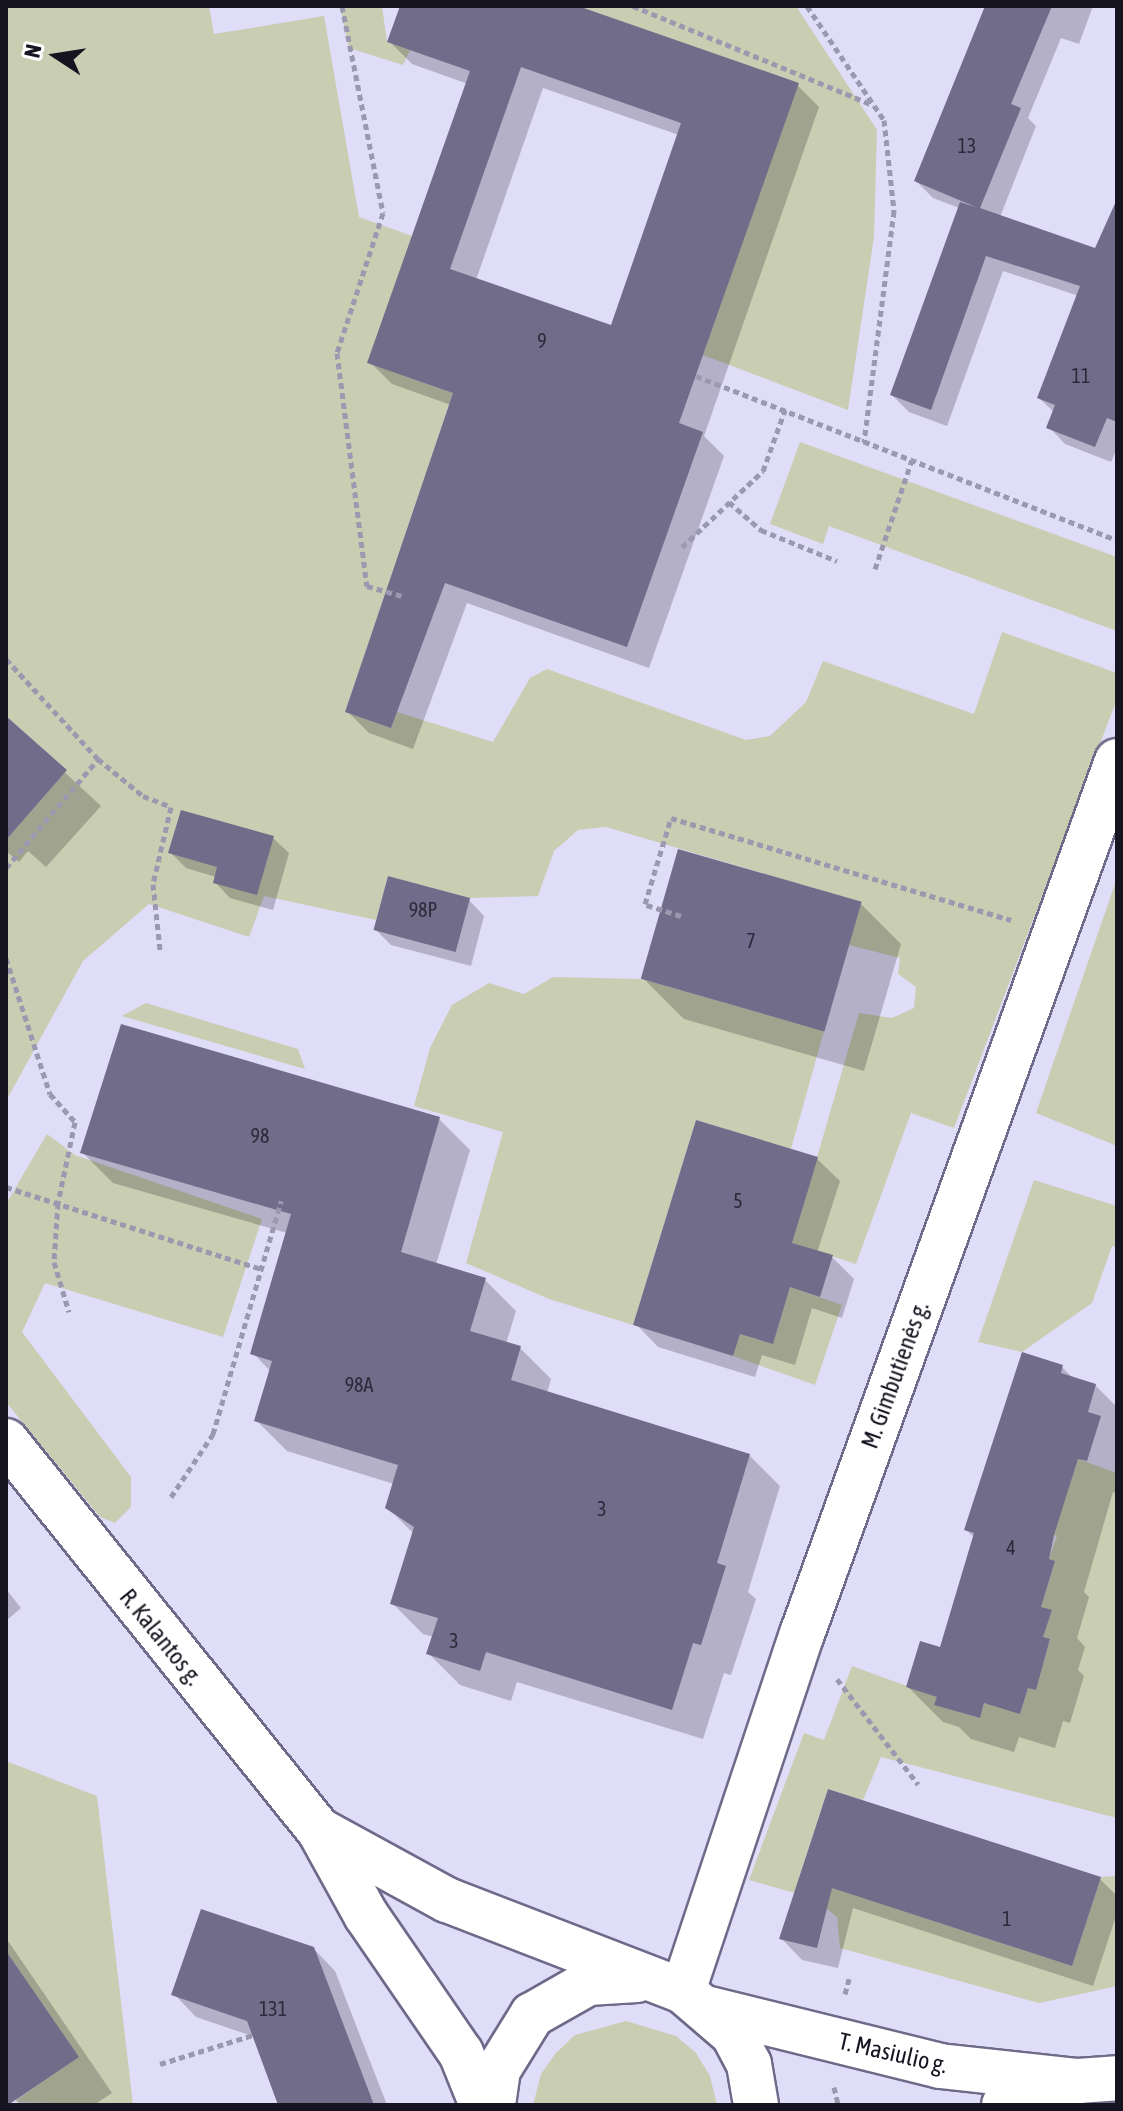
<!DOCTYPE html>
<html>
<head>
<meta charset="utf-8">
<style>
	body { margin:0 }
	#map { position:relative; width:1123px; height:2111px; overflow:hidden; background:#e0ddf9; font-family:"Asap Condensed",sans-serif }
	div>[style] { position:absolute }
	.green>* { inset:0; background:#c9cdb2 }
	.shadow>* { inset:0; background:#0003 }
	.building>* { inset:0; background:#706c89; transform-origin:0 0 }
	.path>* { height:5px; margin-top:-2.5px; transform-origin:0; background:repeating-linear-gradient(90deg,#9b99b0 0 6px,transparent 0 10px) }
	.roads { filter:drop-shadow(2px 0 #6e6a89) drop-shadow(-2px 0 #6e6a89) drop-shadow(0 2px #6e6a89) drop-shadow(0 -2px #6e6a89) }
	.minor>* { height:44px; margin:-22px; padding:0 22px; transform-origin:22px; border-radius:22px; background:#fff }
	.major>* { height:44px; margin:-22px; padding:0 22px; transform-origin:22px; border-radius:22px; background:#fff }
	span { translate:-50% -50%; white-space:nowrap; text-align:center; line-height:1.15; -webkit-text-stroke:8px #fff; paint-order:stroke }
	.number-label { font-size:20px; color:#2c2a3a }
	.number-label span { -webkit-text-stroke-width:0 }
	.street-label { font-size:24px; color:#151420 }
	.frame { position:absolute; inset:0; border:8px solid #151420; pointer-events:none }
	.north { position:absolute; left:16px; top:16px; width:80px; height:80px; -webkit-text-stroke:6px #fff; paint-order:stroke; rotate:282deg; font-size:22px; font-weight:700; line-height:32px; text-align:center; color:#151420 }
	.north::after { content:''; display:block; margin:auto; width:28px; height:36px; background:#151420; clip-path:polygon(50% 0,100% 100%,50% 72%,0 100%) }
</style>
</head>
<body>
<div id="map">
	<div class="green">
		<i style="clip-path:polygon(6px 6px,209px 6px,214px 34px,324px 16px,359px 217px,412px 236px,368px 363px,453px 393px,345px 712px,391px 728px,397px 712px,493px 742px,530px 678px,547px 669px,746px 740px,770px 736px,806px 702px,823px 661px,974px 714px,1002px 632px,1117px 673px,1117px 699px,954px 1128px,911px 1113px,856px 1264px,792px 1243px,859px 1013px,892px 1018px,914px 1008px,916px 987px,898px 974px,900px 958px,849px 945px,861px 902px,606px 827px,578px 830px,554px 851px,538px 896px,470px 898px,388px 876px,376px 920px,264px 896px,249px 937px,149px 904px,83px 961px,6px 1101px,6px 840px,67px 770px,6px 716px)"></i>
		<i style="clip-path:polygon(340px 6px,382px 6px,387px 42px,410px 50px,403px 65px,349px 48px)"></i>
		<i style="clip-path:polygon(796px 6px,877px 130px,874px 237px,848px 410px,703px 355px,798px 83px,580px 7px)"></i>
		<i style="clip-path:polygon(800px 442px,1117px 557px,1117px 631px,829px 526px,823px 544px,770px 524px)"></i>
		<i style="clip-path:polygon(1117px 878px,1117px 1146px,1036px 1113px)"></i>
		<i style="clip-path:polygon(553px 977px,641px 979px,824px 1031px,791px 1149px,696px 1120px,633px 1325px,549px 1299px,466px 1263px,503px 1132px,414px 1106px,430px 1048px,452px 1005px,489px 983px,524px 994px)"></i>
		<i style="clip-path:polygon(146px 1003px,298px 1049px,305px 1069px,122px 1016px)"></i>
		<i style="clip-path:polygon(47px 1134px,75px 1155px,262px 1219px,223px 1337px,45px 1283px,22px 1332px,131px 1477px,131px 1507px,115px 1523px,100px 1517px,6px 1402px,6px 1204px)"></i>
		<i style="clip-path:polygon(1034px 1180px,1117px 1206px,1117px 1247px,1112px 1246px,1092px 1303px,1022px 1352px,978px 1342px)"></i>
		<i style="clip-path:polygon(790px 1287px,842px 1305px,815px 1385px,733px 1356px,740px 1334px,773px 1344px)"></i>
		<i style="clip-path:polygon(1078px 1459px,1117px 1473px,1117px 1818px,881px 1757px,863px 1800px,828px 1789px,799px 1877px,1072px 1966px,1101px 1877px,1117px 1876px,1117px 1986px,1039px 2003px,840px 1948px,837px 1917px,813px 1898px,749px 1880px,804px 1733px,824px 1740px,852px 1666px,937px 1697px,935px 1705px,979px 1718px,985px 1703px,1020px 1714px,1028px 1688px,1036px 1689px,1050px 1640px,1043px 1637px,1051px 1611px,1041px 1607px,1055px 1561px,1049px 1559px,1057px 1536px,1052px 1534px)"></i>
		<i style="clip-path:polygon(6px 1761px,97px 1796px,133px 2105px,14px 2102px,78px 2057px,6px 1951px)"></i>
		<i style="clip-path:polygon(626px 2021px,676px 2036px,696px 2053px,710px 2076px,717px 2105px,533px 2105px,541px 2074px,556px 2053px,575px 2035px)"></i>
	</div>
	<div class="shadow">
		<i style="clip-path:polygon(evenodd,402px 6px,572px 6px,797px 85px,819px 107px,704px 436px,724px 456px,649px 668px,467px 603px,413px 749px,369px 733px,347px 711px,451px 405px,392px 384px,370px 362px,468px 84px,412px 64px,390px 42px,402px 6px,543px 88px,679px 135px,612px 328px,476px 280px,543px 88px)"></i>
		<i style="clip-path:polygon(996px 6px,1093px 6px,1079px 44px,1061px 38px,1028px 118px,1036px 126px,1000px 217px,1117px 260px,1117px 448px,1111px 462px,1065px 444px,1049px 427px,1054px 412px,1039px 398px,1079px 296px,1003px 271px,947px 426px,909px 412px,892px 395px,959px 208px,933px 198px,916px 181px)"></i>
		<i style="clip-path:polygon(6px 718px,101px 806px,46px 867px,28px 851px,19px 862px,6px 851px)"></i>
		<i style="clip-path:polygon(273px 838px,289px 853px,273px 910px,230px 898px,215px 882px,216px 877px,186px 868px,171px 853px)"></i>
		<i style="clip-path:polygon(469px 900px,484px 916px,471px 966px,391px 945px,375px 929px)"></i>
		<i style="clip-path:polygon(860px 903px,901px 944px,864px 1071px,684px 1019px,643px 978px)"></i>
		<i style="clip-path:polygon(439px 1119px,470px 1150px,436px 1265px,485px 1280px,516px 1311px,506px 1344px,520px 1348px,551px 1379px,547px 1393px,749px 1455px,780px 1486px,748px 1592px,756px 1599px,731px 1675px,724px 1673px,703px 1739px,517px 1682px,511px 1701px,460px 1685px,429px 1654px,434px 1637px,423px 1634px,392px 1603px,414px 1534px,387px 1507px,394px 1484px,287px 1451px,256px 1420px,271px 1372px,253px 1353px,287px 1233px,113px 1183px,82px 1152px)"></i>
		<i style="clip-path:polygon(817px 1159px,840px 1181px,817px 1253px,832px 1257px,854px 1279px,842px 1318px,812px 1308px,795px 1365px,762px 1355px,755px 1377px,658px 1347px,636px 1324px)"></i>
		<i style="clip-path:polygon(1062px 1367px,1074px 1379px,1095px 1385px,1117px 1407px,1117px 1493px,1113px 1492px,1084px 1592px,1089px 1597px,1077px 1638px,1085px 1647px,1078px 1670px,1084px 1676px,1070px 1723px,1063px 1721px,1055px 1748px,1019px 1737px,1014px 1752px,971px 1739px,959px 1727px,943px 1722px,908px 1687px,941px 1649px,975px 1538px,966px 1530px)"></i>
		<i style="clip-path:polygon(6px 1589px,21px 1608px,6px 1621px)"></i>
		<i style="clip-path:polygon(829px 1791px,1100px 1879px,1117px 1896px,1117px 1913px,1093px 1986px,853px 1908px,838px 1968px,802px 1960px,781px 1938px)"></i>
		<i style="clip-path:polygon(6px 1938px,112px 2093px,94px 2105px,20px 2105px,6px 2087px)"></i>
		<i style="clip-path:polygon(313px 1948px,335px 1971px,387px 2105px,280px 2105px,255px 2037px,196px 2017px,174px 1994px)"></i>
	</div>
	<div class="building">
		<i style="clip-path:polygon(evenodd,400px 6px,578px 6px,799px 83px,679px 423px,703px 432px,627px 647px,445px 583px,391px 728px,345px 712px,453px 393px,367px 363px,470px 71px,387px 42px,400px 6px,521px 67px,681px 123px,611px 325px,450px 269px,521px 67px)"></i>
		<i style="clip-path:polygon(985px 6px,1052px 6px,1011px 104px,1021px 108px,980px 208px,1095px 248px,1117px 199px,1117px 422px,1107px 418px,1095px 447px,1046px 428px,1055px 405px,1037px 398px,1080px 286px,986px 256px,931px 410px,890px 395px,960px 202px,978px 208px,914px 181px)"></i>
		<i style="clip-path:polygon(6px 716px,67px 770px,6px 840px)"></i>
		<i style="clip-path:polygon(181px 810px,274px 836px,257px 895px,213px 883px,217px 867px,168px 853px)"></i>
		<i style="left:678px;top:849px;width:191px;height:135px;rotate:16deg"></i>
		<i style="left:388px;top:876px;width:85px;height:56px;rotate:15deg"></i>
		<i style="clip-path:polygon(121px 1024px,440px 1117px,401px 1252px,486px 1278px,470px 1331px,521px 1346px,511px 1380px,750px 1454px,717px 1563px,726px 1566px,701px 1645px,693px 1643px,672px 1710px,486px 1652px,480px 1671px,426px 1654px,438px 1618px,390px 1604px,414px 1527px,385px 1508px,398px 1465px,254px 1421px,272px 1361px,250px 1354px,291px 1214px,80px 1153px)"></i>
		<i style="clip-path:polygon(696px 1120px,818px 1157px,792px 1243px,833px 1255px,820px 1297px,790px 1287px,773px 1344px,740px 1334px,733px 1356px,633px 1325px)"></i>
		<i style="clip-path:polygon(1022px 1352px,1063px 1365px,1061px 1373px,1096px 1384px,1088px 1412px,1101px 1416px,1087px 1461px,1078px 1459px,1054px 1535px,1049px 1559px,1055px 1561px,1041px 1607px,1052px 1610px,1043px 1637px,1050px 1639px,1036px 1690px,1028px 1688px,1020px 1714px,984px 1703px,980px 1718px,934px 1705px,937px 1697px,906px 1687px,920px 1641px,940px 1647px,974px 1533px,964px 1530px)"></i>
		<i style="clip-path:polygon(828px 1789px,1101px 1877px,1072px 1966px,832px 1888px,817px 1948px,779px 1939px)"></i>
		<i style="clip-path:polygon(201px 1909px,314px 1947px,374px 2105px,278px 2105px,247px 2021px,171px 1995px)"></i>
		<i style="clip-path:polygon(6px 1951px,79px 2057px,8px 2105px,6px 2105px)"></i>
	</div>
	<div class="path">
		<i style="left:342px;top:6px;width:211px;rotate:78.8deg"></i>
		<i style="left:383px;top:213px;width:147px;rotate:108.2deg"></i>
		<i style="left:337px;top:353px;width:235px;rotate:82.7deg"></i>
		<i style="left:367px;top:586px;width:36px;rotate:16deg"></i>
		<i style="left:633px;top:6px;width:260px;rotate:22.4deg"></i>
		<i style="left:807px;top:6px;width:138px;rotate:56deg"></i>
		<i style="left:884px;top:120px;width:92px;rotate:83.7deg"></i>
		<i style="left:894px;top:211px;width:233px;rotate:97.4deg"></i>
		<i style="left:696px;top:376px;width:452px;rotate:21.3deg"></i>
		<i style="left:729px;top:502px;width:43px;rotate:41.2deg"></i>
		<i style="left:761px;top:530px;width:82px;rotate:22.2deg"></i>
		<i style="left:682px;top:547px;width:111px;rotate:-43.2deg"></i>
		<i style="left:763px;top:471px;width:65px;rotate:-70.2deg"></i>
		<i style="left:875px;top:569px;width:115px;rotate:-71.3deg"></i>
		<i style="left:6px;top:659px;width:136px;rotate:47.4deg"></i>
		<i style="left:98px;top:759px;width:58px;rotate:39.4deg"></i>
		<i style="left:143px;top:796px;width:30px;rotate:21deg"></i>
		<i style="left:171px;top:807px;width:79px;rotate:103.2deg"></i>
		<i style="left:153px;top:884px;width:66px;rotate:83.9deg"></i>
		<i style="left:6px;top:868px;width:143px;rotate:-49.8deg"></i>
		<i style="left:681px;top:916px;width:38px;rotate:-162deg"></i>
		<i style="left:645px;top:904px;width:90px;rotate:-73.2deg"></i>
		<i style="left:671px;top:818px;width:355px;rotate:16.7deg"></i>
		<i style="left:6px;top:958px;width:143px;rotate:72.1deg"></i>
		<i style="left:50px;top:1094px;width:38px;rotate:48deg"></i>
		<i style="left:75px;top:1122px;width:83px;rotate:101.9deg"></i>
		<i style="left:58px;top:1203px;width:59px;rotate:93.9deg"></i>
		<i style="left:54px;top:1262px;width:52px;rotate:73.3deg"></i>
		<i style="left:6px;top:1187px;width:268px;rotate:17.8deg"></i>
		<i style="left:171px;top:1497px;width:76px;rotate:-56.3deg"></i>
		<i style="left:213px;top:1434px;width:243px;rotate:-73.7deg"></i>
		<i style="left:837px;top:1679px;width:133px;rotate:52.4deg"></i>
		<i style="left:845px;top:1994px;width:16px;rotate:-75deg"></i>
		<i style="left:160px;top:2064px;width:97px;rotate:-17.3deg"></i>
		<i style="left:834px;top:2087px;width:18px;rotate:77deg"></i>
	</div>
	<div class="roads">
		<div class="minor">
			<i style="left:683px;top:1991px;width:376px;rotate:-71.6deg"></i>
			<i style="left:802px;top:1634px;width:928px;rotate:-70.16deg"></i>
		</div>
		<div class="major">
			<i style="left:6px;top:1441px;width:499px;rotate:51.2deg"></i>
			<i style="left:319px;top:1830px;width:97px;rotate:61.1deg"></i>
			<i style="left:366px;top:1915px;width:168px;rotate:55.5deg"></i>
			<i style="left:461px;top:2053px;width:56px;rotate:68deg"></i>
			<i style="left:319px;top:1830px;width:146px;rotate:28.7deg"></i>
			<i style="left:447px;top:1900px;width:253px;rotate:21.1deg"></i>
			<i style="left:683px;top:1991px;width:66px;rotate:40.7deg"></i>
			<i style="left:733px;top:2034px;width:34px;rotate:62deg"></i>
			<i style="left:749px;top:2064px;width:42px;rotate:80.3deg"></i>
			<i style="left:710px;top:2009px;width:237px;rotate:13.9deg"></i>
			<i style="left:940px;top:2066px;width:139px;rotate:6.2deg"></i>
			<i style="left:493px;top:2105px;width:35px;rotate:-82deg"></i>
			<i style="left:498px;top:2070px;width:65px;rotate:-58.3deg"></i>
			<i style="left:532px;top:2015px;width:64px;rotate:-29.7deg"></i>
			<i style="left:588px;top:1983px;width:49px;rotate:-3.5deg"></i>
			<i style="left:1004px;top:2105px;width:78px;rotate:-18deg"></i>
			<i style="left:1078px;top:2081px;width:39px;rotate:-4deg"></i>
		</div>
	</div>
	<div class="number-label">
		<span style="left:967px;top:145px">13</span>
		<span style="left:542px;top:340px">9</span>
		<span style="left:1081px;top:375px">11</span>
		<span style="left:423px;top:909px">98P</span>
		<span style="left:751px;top:940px">7</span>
		<span style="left:260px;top:1135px">98</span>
		<span style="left:738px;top:1200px">5</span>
		<span style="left:359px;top:1384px">98A</span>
		<span style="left:602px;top:1508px">3</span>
		<span style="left:1011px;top:1547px">4</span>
		<span style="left:454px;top:1640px">3</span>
		<span style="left:1007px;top:1918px">1</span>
		<span style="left:273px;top:2008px">131</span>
	</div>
	<div class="street-label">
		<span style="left:895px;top:1375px;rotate:-70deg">M. Gimbutienės g.</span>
		<span style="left:161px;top:1637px;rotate:51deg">R. Kalantos g.</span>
		<span style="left:893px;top:2053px;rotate:13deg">T. Masiulio g.</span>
	</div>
	<div class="frame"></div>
	<div class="north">N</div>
</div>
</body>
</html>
